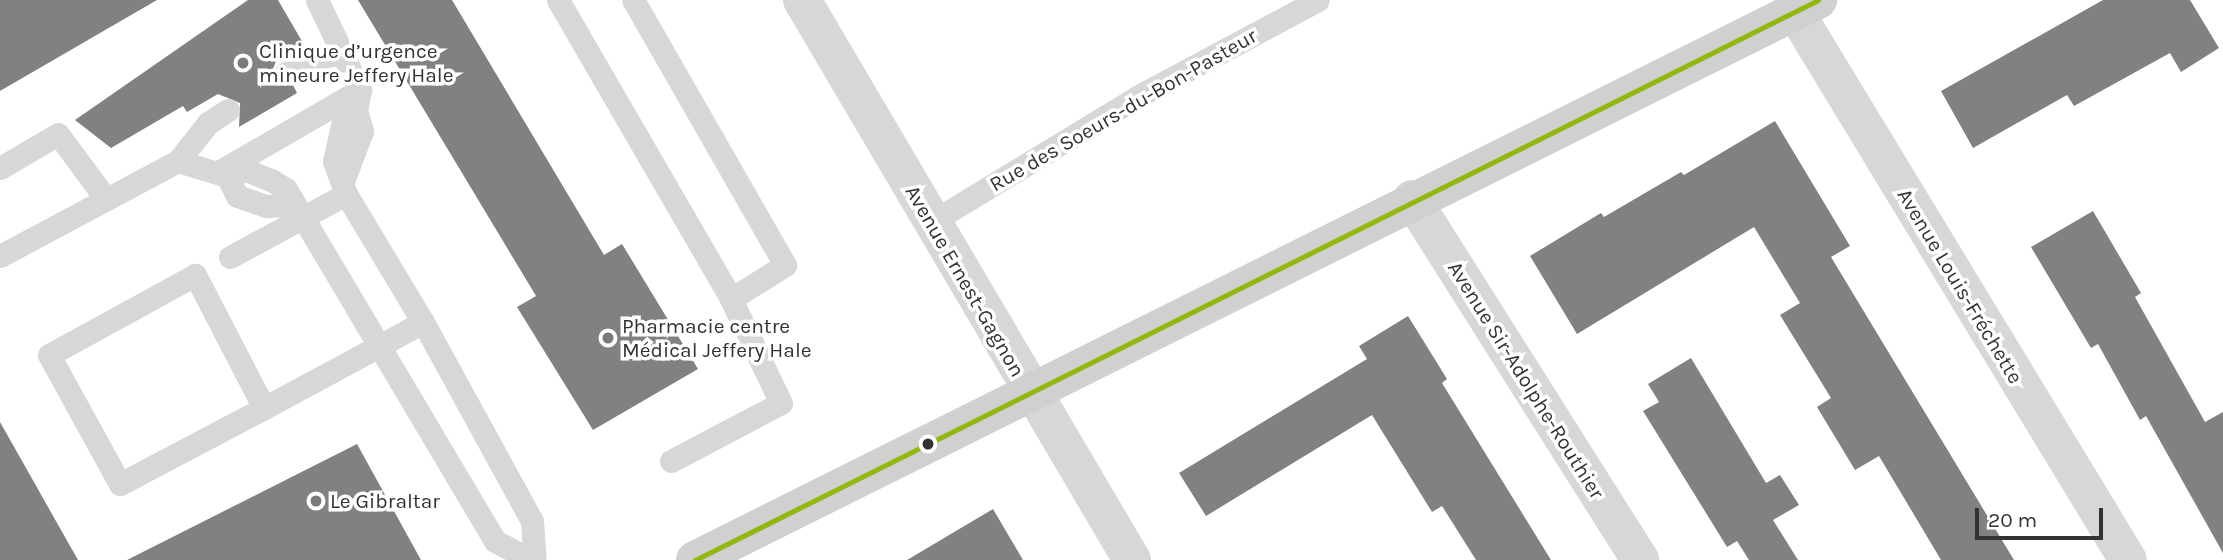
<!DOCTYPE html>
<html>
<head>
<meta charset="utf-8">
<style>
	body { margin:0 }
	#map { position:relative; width:2223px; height:560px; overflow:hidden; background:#fff; font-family:Karla,sans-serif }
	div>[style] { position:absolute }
	.building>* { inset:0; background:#818181 }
	.lane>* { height:23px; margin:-11.5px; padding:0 11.5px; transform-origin:11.5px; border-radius:11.5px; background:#d7d7d7 }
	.street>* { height:38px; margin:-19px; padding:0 19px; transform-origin:19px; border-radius:19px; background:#d7d7d7 }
	.secondary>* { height:38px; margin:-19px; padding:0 19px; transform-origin:19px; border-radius:19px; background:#d0d0d0 }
	.bus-1>* { height:5px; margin:-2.5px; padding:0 2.5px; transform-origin:2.5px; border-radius:2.5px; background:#92b80f }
	.dots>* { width:19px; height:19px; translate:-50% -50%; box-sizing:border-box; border:4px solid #fff; border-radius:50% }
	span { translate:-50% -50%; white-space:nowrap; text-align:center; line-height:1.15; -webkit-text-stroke:7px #fff; paint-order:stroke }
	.poi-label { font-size:21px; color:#333 }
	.left { translate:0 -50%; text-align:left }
	.street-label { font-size:21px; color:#333 }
	.scale { position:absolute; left:1975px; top:508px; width:128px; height:32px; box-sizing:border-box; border:4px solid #333; border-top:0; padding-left:9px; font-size:21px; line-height:24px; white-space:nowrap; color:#333; -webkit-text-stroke:5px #fff; paint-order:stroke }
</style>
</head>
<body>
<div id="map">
	<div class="building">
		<i style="clip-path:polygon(0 0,157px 0,0 91px)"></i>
		<i style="clip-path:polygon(248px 0,278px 0,303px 43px,277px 58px,272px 72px,278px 85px,293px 85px,297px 93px,239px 127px,240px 103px,218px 94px,187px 112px,183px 106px,111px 148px,75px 120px)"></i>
		<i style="clip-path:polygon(358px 0,452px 0,604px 255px,622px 244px,698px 369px,593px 430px,517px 307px,536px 296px)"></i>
		<i style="clip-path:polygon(2103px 0,2190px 0,2219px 48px,2181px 72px,2170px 53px,2074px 106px,2067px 95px,1973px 148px,1941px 91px)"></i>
		<i style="clip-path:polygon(1775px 121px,1850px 246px,1831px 257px,2014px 560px,1941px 560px,1879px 456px,1855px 470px,1817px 407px,1831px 398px,1780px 315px,1800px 303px,1754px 227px,1577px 334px,1530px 256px,1601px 213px,1604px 217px,1681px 172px,1684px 175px)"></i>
		<i style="clip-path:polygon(2093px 211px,2141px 293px,2135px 297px,2205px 422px,2223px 412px,2223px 553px,2146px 416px,2140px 420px,2098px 344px,2091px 348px,2031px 247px)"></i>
		<i style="clip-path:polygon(1408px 316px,1447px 379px,1442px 383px,1551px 560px,1476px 560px,1442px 506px,1432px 512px,1372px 415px,1206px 516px,1179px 473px,1367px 359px,1359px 346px)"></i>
		<i style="clip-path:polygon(1691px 358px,1766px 483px,1780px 475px,1799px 505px,1773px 520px,1798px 560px,1749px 560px,1737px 541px,1727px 547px,1643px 411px,1659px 402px,1648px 384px)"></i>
		<i style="clip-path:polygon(0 422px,78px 560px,0 560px)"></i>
		<i style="clip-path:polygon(357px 444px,421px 560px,127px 560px)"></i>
		<i style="clip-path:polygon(993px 509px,1023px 560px,907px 560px)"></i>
	</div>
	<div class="lane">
		<i style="left:317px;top:0;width:100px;rotate:64.5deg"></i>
		<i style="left:360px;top:90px;width:20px;rotate:101deg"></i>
		<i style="left:356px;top:110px;width:22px;rotate:74deg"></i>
		<i style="left:362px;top:131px;width:51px;rotate:110.6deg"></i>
		<i style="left:558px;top:0;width:345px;rotate:59.9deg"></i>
		<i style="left:731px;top:299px;width:64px;rotate:-32.2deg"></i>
		<i style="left:785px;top:265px;width:305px;rotate:-119.8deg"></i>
		<i style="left:286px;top:73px;width:26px;rotate:-29deg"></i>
		<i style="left:309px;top:60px;width:35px;rotate:-12deg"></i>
		<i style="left:356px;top:110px;width:17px;rotate:140deg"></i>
		<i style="left:343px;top:121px;width:41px;rotate:102.7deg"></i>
		<i style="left:334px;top:161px;width:35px;rotate:70deg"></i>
		<i style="left:346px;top:194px;width:149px;rotate:59deg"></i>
		<i style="left:423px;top:322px;width:227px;rotate:61.3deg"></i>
		<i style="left:532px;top:521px;width:39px;rotate:86deg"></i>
		<i style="left:178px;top:161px;width:48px;rotate:-51.7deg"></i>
		<i style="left:208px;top:123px;width:24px;rotate:-33deg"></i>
		<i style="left:0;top:168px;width:67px;rotate:-30.4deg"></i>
		<i style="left:58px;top:134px;width:81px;rotate:53.6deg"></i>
		<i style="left:222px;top:170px;width:160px;rotate:-30.1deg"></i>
		<i style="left:227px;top:176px;width:22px;rotate:63deg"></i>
		<i style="left:237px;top:196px;width:31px;rotate:19deg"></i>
		<i style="left:266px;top:206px;width:27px;rotate:-2deg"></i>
		<i style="left:930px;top:223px;width:242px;rotate:-31.3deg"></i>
		<i style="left:1137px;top:97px;width:205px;rotate:-28.2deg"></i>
		<i style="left:0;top:256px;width:202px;rotate:-28.1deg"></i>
		<i style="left:178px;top:161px;width:51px;rotate:17deg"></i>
		<i style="left:227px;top:176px;width:20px;rotate:-18deg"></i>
		<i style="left:246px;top:170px;width:27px;rotate:22deg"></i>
		<i style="left:271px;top:180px;width:17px;rotate:31deg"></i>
		<i style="left:286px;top:189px;width:409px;rotate:59.3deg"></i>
		<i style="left:495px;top:541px;width:41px;rotate:27.8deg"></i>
		<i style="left:230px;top:257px;width:132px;rotate:-28.5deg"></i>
		<i style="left:264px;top:408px;width:150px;rotate:-117.4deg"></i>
		<i style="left:195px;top:275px;width:166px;rotate:151.3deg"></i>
		<i style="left:49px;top:355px;width:147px;rotate:61.2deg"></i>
		<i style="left:120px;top:484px;width:163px;rotate:-27.8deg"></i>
		<i style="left:264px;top:408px;width:133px;rotate:-28.3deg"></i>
		<i style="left:381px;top:345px;width:48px;rotate:-28.7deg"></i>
		<i style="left:671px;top:461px;width:124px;rotate:-27.8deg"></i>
		<i style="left:781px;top:403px;width:115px;rotate:-115.7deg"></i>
	</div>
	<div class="street">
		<i style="left:802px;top:0;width:650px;rotate:59.49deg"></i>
		<i style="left:1794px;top:10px;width:643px;rotate:58.73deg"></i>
		<i style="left:1412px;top:199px;width:427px;rotate:57.7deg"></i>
	</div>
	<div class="secondary">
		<i style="left:695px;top:560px;width:1255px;rotate:-26.5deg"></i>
	</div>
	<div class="bus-1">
		<i style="left:695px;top:560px;width:1255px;rotate:-26.5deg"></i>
	</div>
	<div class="dots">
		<i style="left:243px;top:63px;background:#7a7a7a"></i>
		<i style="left:608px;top:338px;background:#7a7a7a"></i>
		<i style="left:928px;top:444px;background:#333"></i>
		<i style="left:316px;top:501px;background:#7a7a7a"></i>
	</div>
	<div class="poi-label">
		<span class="left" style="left:259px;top:63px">Clinique d’urgence<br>mineure Jeffery Hale</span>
		<span class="left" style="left:622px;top:338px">Pharmacie centre<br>Médical Jeffery Hale</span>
		<span class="left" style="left:330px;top:501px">Le Gibraltar</span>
	</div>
	<div class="street-label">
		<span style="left:1123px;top:110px;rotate:-30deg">Rue des Soeurs-du-Bon-Pasteur</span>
		<span style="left:965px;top:281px;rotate:60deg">Avenue Ernest-Gagnon</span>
		<span style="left:1960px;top:286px;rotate:59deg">Avenue Louis-Fréchette</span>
		<span style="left:1526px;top:380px;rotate:58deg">Avenue Sir-Adolphe-Routhier</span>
	</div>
	<div class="scale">20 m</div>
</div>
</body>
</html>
